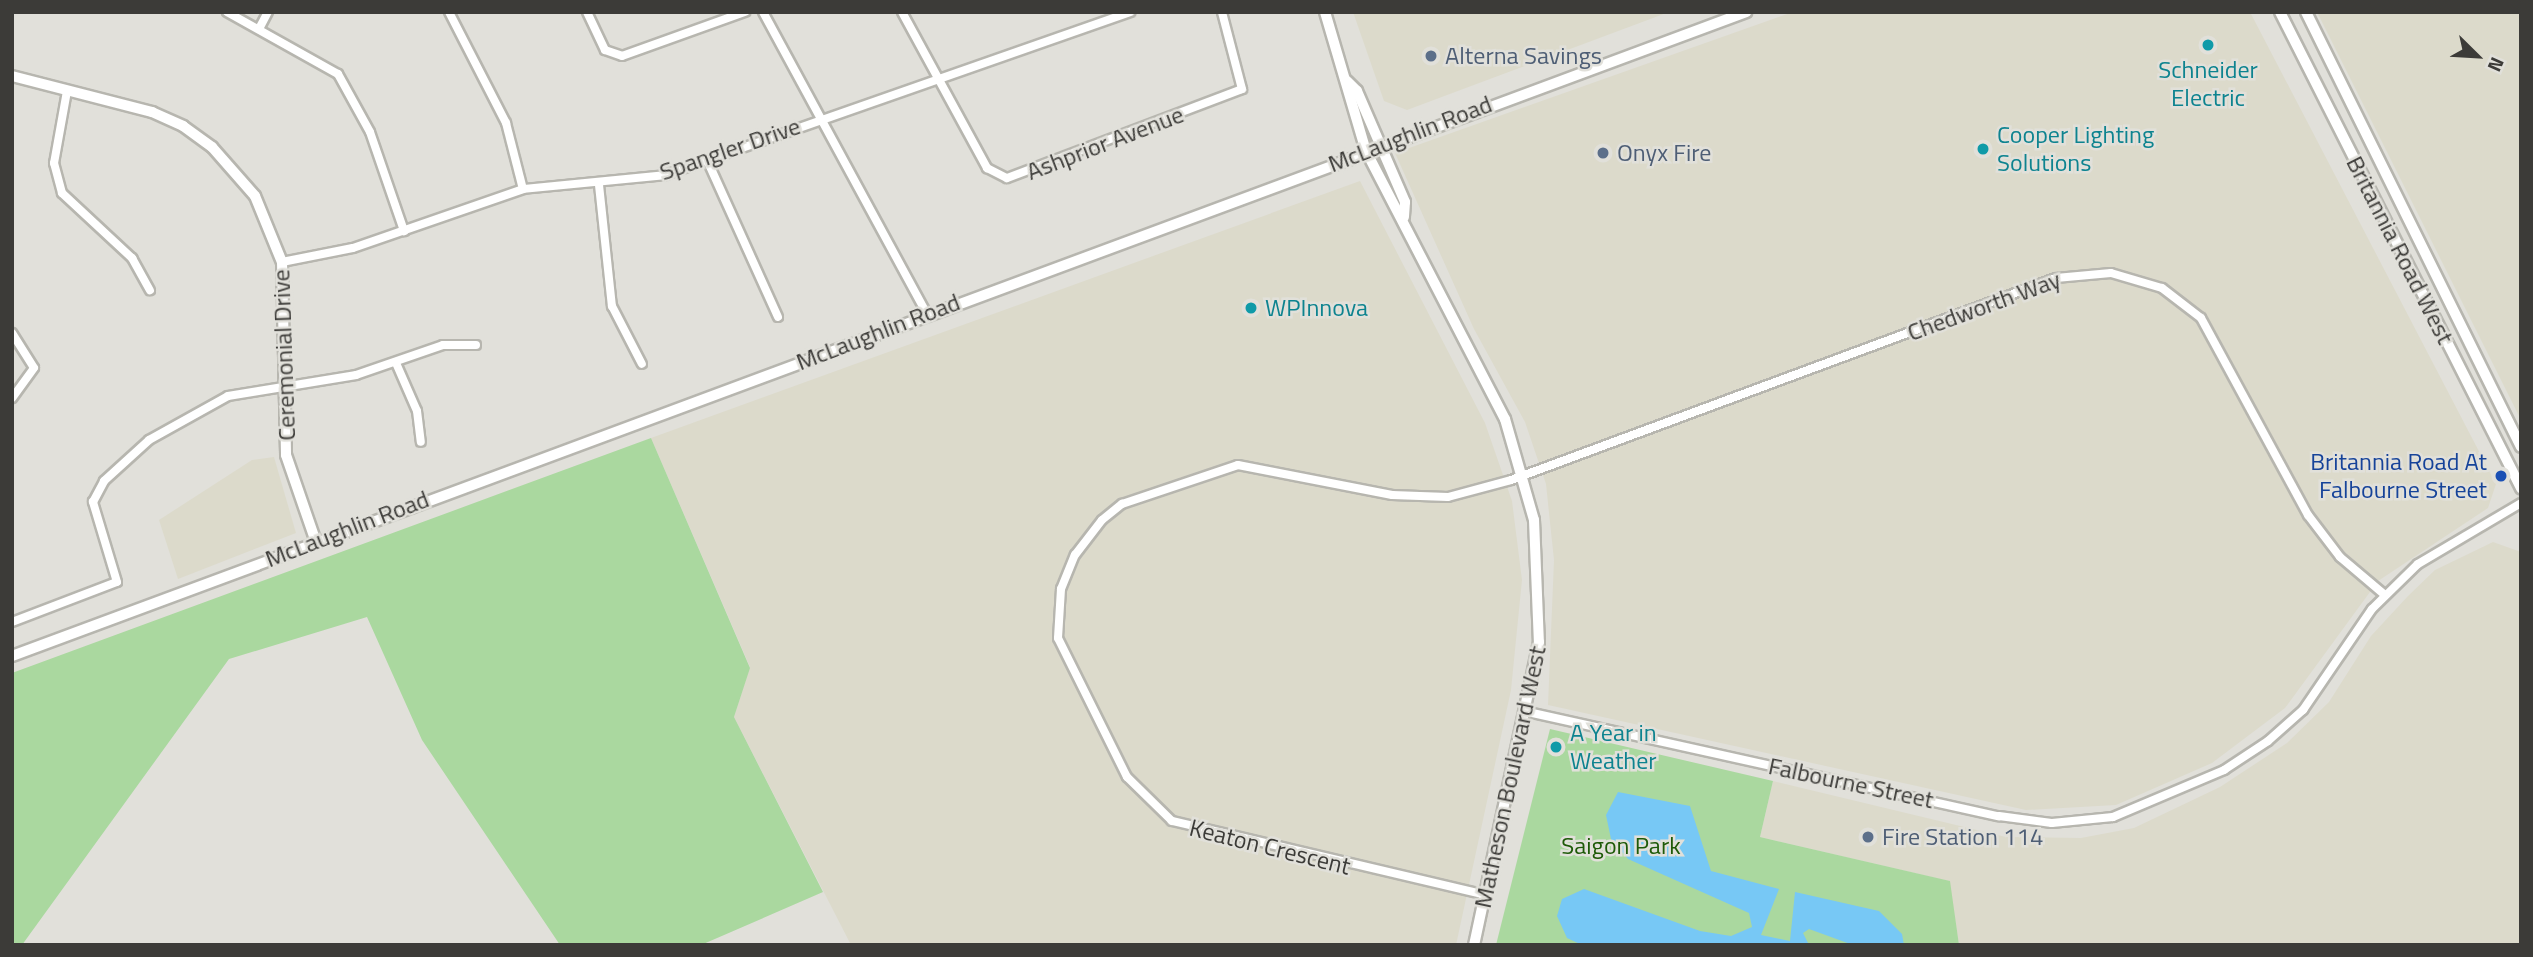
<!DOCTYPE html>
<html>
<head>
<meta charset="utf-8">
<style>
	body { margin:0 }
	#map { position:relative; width:2533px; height:957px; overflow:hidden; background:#e1e0da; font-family:"Titillium Web",sans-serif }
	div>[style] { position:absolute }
	.built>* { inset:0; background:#dcdacb }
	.green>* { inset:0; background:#aad89f }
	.water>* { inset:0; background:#77c8f5 }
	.roads { filter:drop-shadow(2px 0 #b7b6af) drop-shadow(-2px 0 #b7b6af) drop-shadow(0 2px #b7b6af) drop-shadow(0 -2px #b7b6af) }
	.minor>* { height:8px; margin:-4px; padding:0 4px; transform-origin:4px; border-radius:4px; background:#fff }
	.tertiary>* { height:10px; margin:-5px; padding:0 5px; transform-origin:5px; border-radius:5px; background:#fff }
	.secondary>* { height:10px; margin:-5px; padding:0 5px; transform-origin:5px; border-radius:5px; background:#fff }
	.dots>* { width:19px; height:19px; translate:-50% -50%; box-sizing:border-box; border:4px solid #e1e0da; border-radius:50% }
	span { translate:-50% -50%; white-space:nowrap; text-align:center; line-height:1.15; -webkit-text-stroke:5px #e1e0da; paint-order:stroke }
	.service-label { font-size:24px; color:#4e5e75 }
	.left { translate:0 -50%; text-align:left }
	.culture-label { font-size:24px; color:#0d838f }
	.street-label { font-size:24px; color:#3c3b38 }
	.transit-label { font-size:24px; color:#164399 }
	.right { translate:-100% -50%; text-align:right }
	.park-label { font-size:24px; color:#1e5a08 }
	.frame { position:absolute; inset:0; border:14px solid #3c3b38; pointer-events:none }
	.north { position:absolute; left:2442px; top:21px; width:70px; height:70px; -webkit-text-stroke:5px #e1e0da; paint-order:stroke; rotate:114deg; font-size:19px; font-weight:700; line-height:28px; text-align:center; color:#3c3b38 }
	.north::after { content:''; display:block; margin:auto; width:24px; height:32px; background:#3c3b38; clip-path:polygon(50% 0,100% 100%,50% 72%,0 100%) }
</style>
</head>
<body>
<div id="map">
	<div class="built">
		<i style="clip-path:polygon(1353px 12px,1669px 12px,1407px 110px,1384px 101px)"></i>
		<i style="clip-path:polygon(1793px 12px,2250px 12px,2496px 484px,2488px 508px,2378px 581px,2285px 708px,2212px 763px,2116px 805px,2026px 810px,1548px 705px,1554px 560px,1546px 484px,1525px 422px,1474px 329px,1395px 153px)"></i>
		<i style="clip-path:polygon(2317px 12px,2521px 12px,2521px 420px)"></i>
		<i style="clip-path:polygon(1360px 181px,1485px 423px,1512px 501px,1522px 580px,1511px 690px,1456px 945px,851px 945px,734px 717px,750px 667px,651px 438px)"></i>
		<i style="clip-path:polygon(274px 457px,296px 533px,178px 579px,159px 520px,252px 460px)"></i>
		<i style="clip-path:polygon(2493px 542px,2521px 552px,2521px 945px,1959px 945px,1949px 881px,1760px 837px,1773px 781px,2006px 837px,2081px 838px,2134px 828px,2220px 787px,2287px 743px,2329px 702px,2371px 636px,2408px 596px,2435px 570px)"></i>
	</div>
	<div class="green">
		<i style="clip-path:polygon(651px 438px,750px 668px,734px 717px,823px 892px,701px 945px,560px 945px,422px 740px,367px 617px,229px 659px,22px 945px,12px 945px,12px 673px)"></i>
		<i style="clip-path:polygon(1550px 729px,1773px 781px,1760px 837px,1950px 881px,1959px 945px,1496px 945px)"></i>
	</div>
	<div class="water">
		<i style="clip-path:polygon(1618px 792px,1690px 806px,1711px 871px,1779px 889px,1761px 935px,1790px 941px,1795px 892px,1879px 911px,1902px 934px,1904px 945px,1853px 945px,1809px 929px,1803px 933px,1809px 945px,1582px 945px,1567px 938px,1557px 916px,1562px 899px,1584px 889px,1700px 931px,1731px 936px,1752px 927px,1749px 913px,1628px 859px,1611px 839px,1606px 815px)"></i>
	</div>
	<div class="roads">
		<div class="minor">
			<i style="left:227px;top:12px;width:127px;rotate:29.2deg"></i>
			<i style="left:338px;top:74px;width:66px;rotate:61.1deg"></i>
			<i style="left:370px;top:132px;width:105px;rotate:71deg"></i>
			<i style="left:449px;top:12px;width:125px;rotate:62.8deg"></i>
			<i style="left:506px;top:123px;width:68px;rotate:75.6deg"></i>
			<i style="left:587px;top:12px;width:42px;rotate:64.7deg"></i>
			<i style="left:605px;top:50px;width:18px;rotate:19deg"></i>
			<i style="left:622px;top:56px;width:131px;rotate:-19.7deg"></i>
			<i style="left:763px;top:12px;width:344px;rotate:61.5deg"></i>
			<i style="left:902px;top:12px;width:178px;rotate:61.4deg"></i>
			<i style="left:987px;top:168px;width:22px;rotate:27deg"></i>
			<i style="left:1007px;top:178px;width:251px;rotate:-20.7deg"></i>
			<i style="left:1242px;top:89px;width:80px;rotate:-104.6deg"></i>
			<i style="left:260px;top:27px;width:17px;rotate:-62deg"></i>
			<i style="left:67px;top:91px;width:73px;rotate:100.2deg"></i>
			<i style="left:54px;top:163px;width:31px;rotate:75deg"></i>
			<i style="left:62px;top:193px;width:96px;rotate:42.9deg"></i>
			<i style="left:132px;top:258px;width:37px;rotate:61deg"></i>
			<i style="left:708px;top:162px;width:170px;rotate:65.7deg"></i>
			<i style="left:599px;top:185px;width:122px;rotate:83.9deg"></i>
			<i style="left:612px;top:306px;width:65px;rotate:62.7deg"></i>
			<i style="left:282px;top:262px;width:72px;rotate:-11.2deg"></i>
			<i style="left:353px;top:248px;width:180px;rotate:-19.1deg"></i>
			<i style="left:523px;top:189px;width:143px;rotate:-5.6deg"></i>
			<i style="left:665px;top:175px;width:493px;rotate:-19.3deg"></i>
			<i style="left:12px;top:333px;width:41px;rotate:57.8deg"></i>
			<i style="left:34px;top:368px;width:37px;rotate:126deg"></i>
			<i style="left:396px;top:363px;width:52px;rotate:66.4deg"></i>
			<i style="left:417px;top:411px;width:31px;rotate:83deg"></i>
			<i style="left:12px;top:622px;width:112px;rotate:-20.9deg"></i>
			<i style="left:117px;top:582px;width:84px;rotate:-106.7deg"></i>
			<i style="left:93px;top:502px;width:24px;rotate:-62deg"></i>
			<i style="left:104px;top:481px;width:61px;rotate:-42.3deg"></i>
			<i style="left:149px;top:440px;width:90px;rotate:-29.1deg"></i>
			<i style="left:228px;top:396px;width:130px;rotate:-9.3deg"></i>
			<i style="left:356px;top:375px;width:92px;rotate:-19deg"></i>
			<i style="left:443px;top:345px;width:33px"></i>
			<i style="left:1528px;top:712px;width:482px;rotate:12.5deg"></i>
			<i style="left:1999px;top:816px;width:53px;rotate:7.5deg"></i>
			<i style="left:2052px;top:823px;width:61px;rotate:-5.6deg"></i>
			<i style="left:2113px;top:817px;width:121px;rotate:-22.9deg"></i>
			<i style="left:2224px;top:770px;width:53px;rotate:-33.4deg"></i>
			<i style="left:2268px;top:741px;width:47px;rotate:-41.5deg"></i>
			<i style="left:2303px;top:710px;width:122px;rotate:-55.7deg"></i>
			<i style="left:2372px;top:609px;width:64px;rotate:-44.4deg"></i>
			<i style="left:2418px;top:564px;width:120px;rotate:-30.6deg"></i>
			<i style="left:1486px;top:895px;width:323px;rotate:-166.7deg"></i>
			<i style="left:1172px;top:821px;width:63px;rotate:-135.6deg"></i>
			<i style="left:1127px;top:777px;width:155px;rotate:-116.4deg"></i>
			<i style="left:1058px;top:638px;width:49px;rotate:-86.5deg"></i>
			<i style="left:1061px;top:589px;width:37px;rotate:-68deg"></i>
			<i style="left:1075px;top:555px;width:44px;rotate:-52.4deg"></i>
			<i style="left:1102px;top:520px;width:26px;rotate:-39deg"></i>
			<i style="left:1122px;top:504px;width:122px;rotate:-18.6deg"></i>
			<i style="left:1238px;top:465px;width:157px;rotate:11deg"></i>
			<i style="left:1392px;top:495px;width:56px;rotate:2deg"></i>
			<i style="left:1448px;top:497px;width:65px;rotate:-15.1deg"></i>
			<i style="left:1511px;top:480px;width:581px;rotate:-20.34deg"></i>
			<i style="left:2056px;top:278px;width:55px;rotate:-5.2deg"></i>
			<i style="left:2111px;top:273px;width:53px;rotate:16.4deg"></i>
			<i style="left:2162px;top:288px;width:49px;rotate:37.6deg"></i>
			<i style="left:2201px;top:318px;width:224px;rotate:61.5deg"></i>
			<i style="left:2308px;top:515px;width:53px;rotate:52.7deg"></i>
			<i style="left:2340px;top:557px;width:59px;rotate:40.2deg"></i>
		</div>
		<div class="tertiary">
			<i style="left:1325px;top:12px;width:145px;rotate:73.6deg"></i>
			<i style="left:1366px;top:151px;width:302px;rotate:62.6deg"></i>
			<i style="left:1505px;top:419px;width:105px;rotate:74deg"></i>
			<i style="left:1534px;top:520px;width:122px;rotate:87.7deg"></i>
			<i style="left:1539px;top:642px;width:310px;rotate:102.1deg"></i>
			<i style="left:12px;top:76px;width:145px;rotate:14.4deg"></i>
			<i style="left:152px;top:112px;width:34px;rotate:24deg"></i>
			<i style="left:183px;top:126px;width:36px;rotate:36deg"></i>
			<i style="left:212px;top:147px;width:65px;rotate:48.7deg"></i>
			<i style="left:255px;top:196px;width:71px;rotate:67.8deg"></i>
			<i style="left:282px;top:262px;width:193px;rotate:88.8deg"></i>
			<i style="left:286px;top:455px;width:92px;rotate:71deg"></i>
			<i style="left:1347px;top:81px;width:14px;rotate:45deg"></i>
			<i style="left:1357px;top:91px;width:121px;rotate:66.6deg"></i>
			<i style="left:1405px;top:202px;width:15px;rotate:94deg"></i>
			<i style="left:12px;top:656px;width:1850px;rotate:-20.37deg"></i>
		</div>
		<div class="secondary">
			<i style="left:2280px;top:12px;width:534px;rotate:63.15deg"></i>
			<i style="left:2306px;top:12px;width:485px;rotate:63.7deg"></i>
		</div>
	</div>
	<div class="dots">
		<i style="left:2208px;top:45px;background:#0f9aa8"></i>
		<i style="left:1431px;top:56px;background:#5c6f8a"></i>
		<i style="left:1983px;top:149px;background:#0f9aa8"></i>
		<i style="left:1603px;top:153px;background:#5c6f8a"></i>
		<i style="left:1251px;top:308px;background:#0f9aa8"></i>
		<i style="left:2501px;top:476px;background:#1a4fb4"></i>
		<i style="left:1556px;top:747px;background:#0f9aa8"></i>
		<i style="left:1868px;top:837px;background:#5c6f8a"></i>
	</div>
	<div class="service-label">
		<span class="left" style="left:1445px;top:56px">Alterna Savings</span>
		<span class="left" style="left:1617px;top:153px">Onyx Fire</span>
		<span class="left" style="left:1882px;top:837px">Fire Station 114</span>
	</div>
	<div class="culture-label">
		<span style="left:2208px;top:84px">Schneider<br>Electric</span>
		<span class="left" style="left:1997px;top:149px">Cooper Lighting<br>Solutions</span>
		<span class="left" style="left:1265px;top:308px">WPInnova</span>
		<span class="left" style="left:1570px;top:747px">A Year in<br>Weather</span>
	</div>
	<div class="street-label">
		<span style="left:1410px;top:134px;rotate:-21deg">McLaughlin Road</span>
		<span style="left:1105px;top:143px;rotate:-21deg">Ashprior Avenue</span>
		<span style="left:730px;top:149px;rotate:-19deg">Spangler Drive</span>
		<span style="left:2400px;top:250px;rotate:63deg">Britannia Road West</span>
		<span style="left:1984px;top:306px;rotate:-20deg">Chedworth Way</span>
		<span style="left:878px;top:332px;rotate:-21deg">McLaughlin Road</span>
		<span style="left:284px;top:355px;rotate:-92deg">Ceremonial Drive</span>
		<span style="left:347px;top:529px;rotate:-21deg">McLaughlin Road</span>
		<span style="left:1510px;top:777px;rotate:-78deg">Matheson Boulevard West</span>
		<span style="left:1851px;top:783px;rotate:12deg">Falbourne Street</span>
		<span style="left:1270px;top:847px;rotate:14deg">Keaton Crescent</span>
	</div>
	<div class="transit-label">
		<span class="right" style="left:2487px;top:476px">Britannia Road At<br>Falbourne Street</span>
	</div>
	<div class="park-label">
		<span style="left:1621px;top:846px">Saigon Park</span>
	</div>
	<div class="frame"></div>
	<div class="north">N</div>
</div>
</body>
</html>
